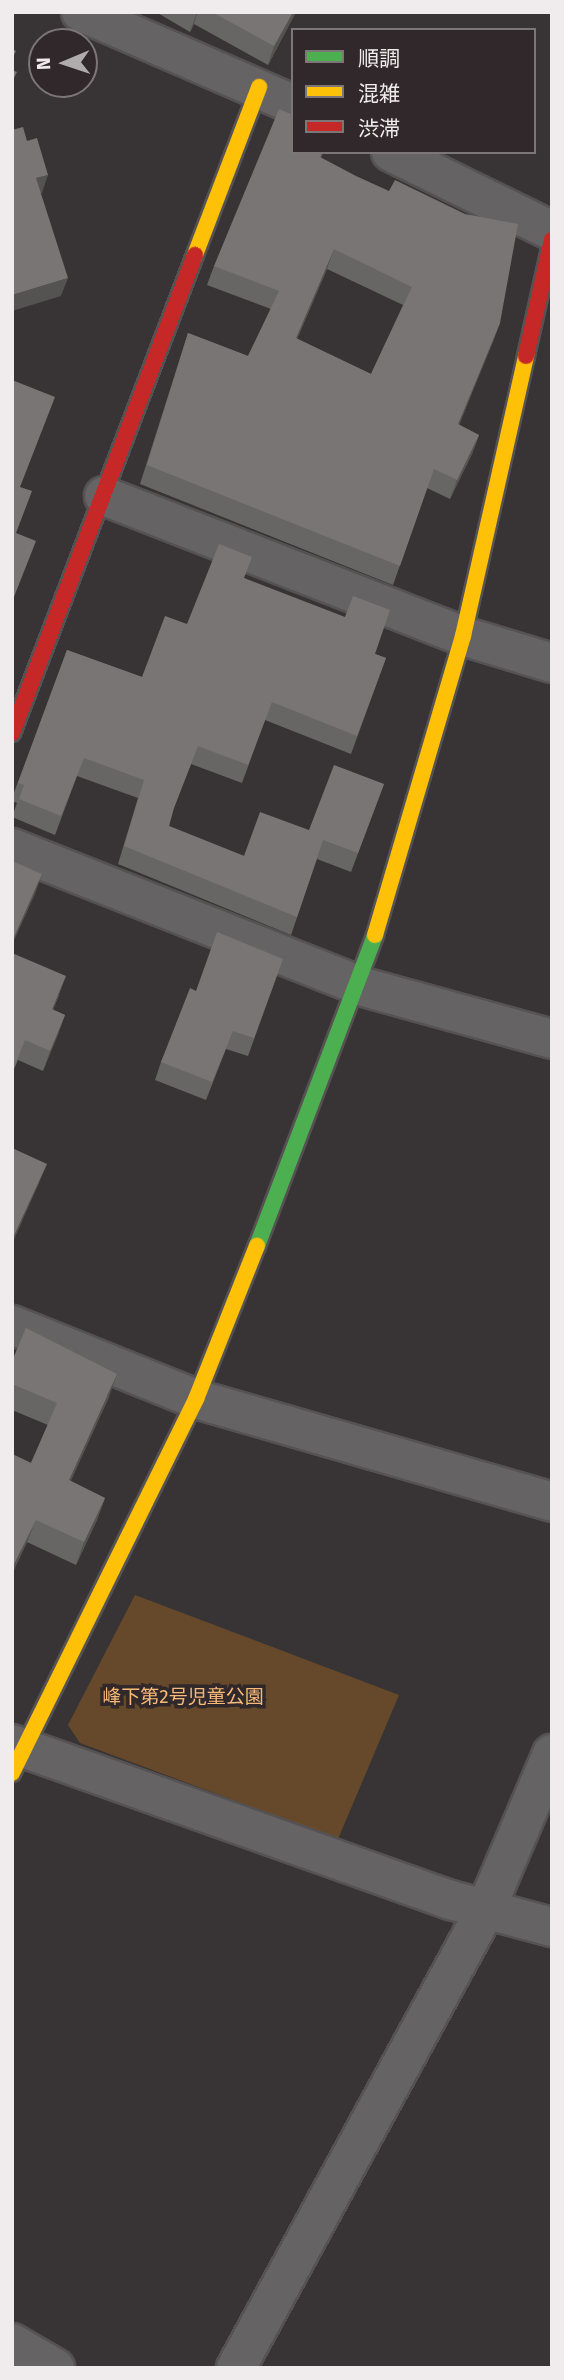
<!DOCTYPE html>
<html>
<head>
<meta charset="utf-8">
<style>
	body { margin:0 }
	#map { position:relative; width:564px; height:2380px; overflow:hidden; background:#383435; font-family:"Fira Sans","Noto Sans JP",sans-serif }
	div>[style] { position:absolute }
	.green>* { inset:0; background:#66492a }
	.roads { filter:drop-shadow(2px 0 #565253) drop-shadow(-2px 0 #565253) drop-shadow(0 2px #565253) drop-shadow(0 -2px #565253) }
	.street>* { height:38px; margin:-19px; padding:0 19px; transform-origin:19px; border-radius:19px; background:#666364 }
	.fast>* { height:16px; margin:-8px; padding:0 8px; transform-origin:8px; border-radius:8px; background:#4caf50 }
	.slow>* { height:16px; margin:-8px; padding:0 8px; transform-origin:8px; border-radius:8px; background:#ffc107 }
	.jam>* { height:16px; margin:-8px; padding:0 8px; transform-origin:8px; border-radius:8px; background:#c62828 }
	.wall>* { inset:0; background:#686565 }
	.shaded-wall>* { inset:0; background:#555252 }
	.building>* { inset:0; background:#797575 }
	span { translate:-50% -50%; white-space:nowrap; text-align:center; line-height:1.15; -webkit-text-stroke:7px #30282a; paint-order:stroke }
	.park-label { font-size:19px; color:#f9ba78 }
	.frame { position:absolute; inset:0; border:14px solid #f0ebec; pointer-events:none }
	.legend { position:absolute; left:291px; top:28px; width:245px; height:126px; box-sizing:border-box; background:#30282a; border:2px solid #7d7678; margin:0; padding:9px 12px; list-style:none; font-size:21px; color:#f0ebec }
	.legend li { display:flex; align-items:center; gap:14px; height:35px }
	.legend b { width:35px; border:2px solid #7d7678 }
	.north { position:absolute; left:28px; top:28px; width:70px; height:70px; box-sizing:border-box; background:#30282a; border:2px solid #7d7678; border-radius:50%; rotate:268deg; font-size:19px; font-weight:700; line-height:28px; text-align:center; color:#f0ebec }
	.north::after { content:''; display:block; margin:auto; width:24px; height:32px; background:#b0abac; clip-path:polygon(50% 0,100% 100%,50% 72%,0 100%) }
</style>
</head>
<body>
<div id="map">
	<div class="green">
		<i style="clip-path:polygon(135px 1595px,399px 1695px,338px 1839px,80px 1743px,68px 1725px)"></i>
	</div>
	<div class="roads">
		<div class="street">
			<i style="left:81px;top:12px;width:231px;rotate:23.5deg"></i>
			<i style="left:391px;top:152px;width:179px;rotate:26.1deg"></i>
			<i style="left:104px;top:496px;width:385px;rotate:21.3deg"></i>
			<i style="left:463px;top:636px;width:93px;rotate:16.9deg"></i>
			<i style="left:12px;top:848px;width:374px;rotate:21.6deg"></i>
			<i style="left:360px;top:986px;width:199px;rotate:15.4deg"></i>
			<i style="left:12px;top:1325px;width:198px;rotate:21.9deg"></i>
			<i style="left:196px;top:1399px;width:371px;rotate:16.1deg"></i>
			<i style="left:12px;top:1744px;width:466px;rotate:19.6deg"></i>
			<i style="left:451px;top:1900px;width:105px;rotate:15deg"></i>
			<i style="left:12px;top:2343px;width:50px;rotate:30.2deg"></i>
			<i style="left:236px;top:2368px;width:520px;rotate:-61.42deg"></i>
			<i style="left:485px;top:1911px;width:171px;rotate:-66.9deg"></i>
		</div>
		<div class="fast">
			<i style="left:257px;top:1246px;width:333px;rotate:-69.2deg"></i>
		</div>
		<div class="slow">
			<i style="left:195px;top:255px;width:180px;rotate:-69.1deg"></i>
			<i style="left:375px;top:935px;width:312px;rotate:-73.6deg"></i>
			<i style="left:463px;top:636px;width:287px;rotate:-77.3deg"></i>
			<i style="left:12px;top:1773px;width:417px;rotate:-63.8deg"></i>
			<i style="left:196px;top:1399px;width:165px;rotate:-68.3deg"></i>
		</div>
		<div class="jam">
			<i style="left:526px;top:356px;width:119px;rotate:-77.4deg"></i>
			<i style="left:12px;top:733px;width:512px;rotate:-69.05deg"></i>
		</div>
	</div>
	<div class="wall">
		<i style="clip-path:polygon(156px 12px,296px 12px,268px 65px,194px 24px,190px 32px)"></i>
		<i style="clip-path:polygon(evenodd,293px 152px,323px 152px,321px 158px,500px 323px,459px 425px,479px 435px,472px 454px,450px 499px,427px 488px,393px 585px,140px 484px,188px 333px,248px 356px,271px 309px,207px 285px,214px 266px,293px 152px,327px 269px,403px 305px,371px 374px,297px 339px,327px 269px)"></i>
		<i style="clip-path:polygon(244px 578px,375px 654px,386px 658px,351px 754px,265px 720px,242px 783px,191px 764px,172px 812px,169px 826px,244px 856px,309px 830px,384px 784px,351px 872px,317px 859px,291px 935px,118px 864px,138px 798px,77px 776px,55px 835px,12px 817px,17px 803px,12px 801px,12px 798px,67px 650px,142px 677px,187px 624px)"></i>
		<i style="clip-path:polygon(12px 953px,59px 995px,53px 1010px,65px 1015px,43px 1071px,18px 1060px,12px 1074px)"></i>
		<i style="clip-path:polygon(283px 959px,248px 1056px,226px 1049px,206px 1100px,155px 1080px,161px 1062px,196px 991px)"></i>
		<i style="clip-path:polygon(12px 1361px,109px 1397px,70px 1481px,105px 1498px,97px 1520px,76px 1565px,27px 1542px,12px 1574px,12px 1454px,31px 1463px,48px 1425px,12px 1410px)"></i>
	</div>
	<div class="shaded-wall">
		<i style="clip-path:polygon(197px 12px,198px 12px,194px 24px,190px 32px)"></i>
		<i style="clip-path:polygon(293px 12px,296px 12px,268px 65px,274px 46px)"></i>
		<i style="clip-path:polygon(48px 175px,42px 193px,30px 197px,36px 178px)"></i>
		<i style="clip-path:polygon(334px 249px,327px 269px,289px 357px,296px 338px)"></i>
		<i style="clip-path:polygon(68px 278px,61px 296px,12px 311px,12px 295px)"></i>
		<i style="clip-path:polygon(500px 323px,493px 342px,451px 444px,458px 424px)"></i>
		<i style="clip-path:polygon(479px 435px,472px 454px,450px 499px,457px 480px)"></i>
		<i style="clip-path:polygon(42px 874px,35px 894px,12px 945px,12px 942px)"></i>
		<i style="clip-path:polygon(66px 976px,59px 995px,45px 1029px,52px 1009px)"></i>
		<i style="clip-path:polygon(65px 1015px,58px 1035px,43px 1071px,50px 1051px)"></i>
		<i style="clip-path:polygon(47px 1164px,39px 1183px,12px 1244px,12px 1240px)"></i>
		<i style="clip-path:polygon(117px 1374px,109px 1397px,61px 1503px,69px 1480px)"></i>
		<i style="clip-path:polygon(105px 1498px,97px 1520px,76px 1565px,84px 1542px)"></i>
		<i style="clip-path:polygon(36px 1520px,27px 1542px,12px 1574px,12px 1568px)"></i>
	</div>
	<div class="building">
		<i style="clip-path:polygon(212px 12px,293px 12px,274px 46px)"></i>
		<i style="clip-path:polygon(12px 49px,16px 51px,12px 59px)"></i>
		<i style="clip-path:polygon(12px 70px,17px 72px,12px 82px)"></i>
		<i style="clip-path:polygon(evenodd,279px 109px,293px 115px,293px 152px,322px 152px,320px 157px,356px 176px,389px 191px,395px 180px,465px 214px,518px 224px,500px 323px,458px 424px,479px 435px,457px 480px,434px 469px,400px 566px,147px 465px,188px 333px,248px 356px,279px 291px,214px 266px,279px 109px,334px 249px,412px 287px,371px 374px,296px 338px,334px 249px)"></i>
		<i style="clip-path:polygon(23px 127px,27px 141px,37px 138px,48px 175px,36px 178px,68px 278px,12px 295px,12px 130px)"></i>
		<i style="clip-path:polygon(12px 380px,55px 397px,20px 487px,32px 491px,16px 533px,36px 541px,12px 602px)"></i>
		<i style="clip-path:polygon(219px 544px,252px 557px,244px 578px,345px 617px,353px 596px,390px 610px,375px 654px,386px 658px,357px 736px,272px 702px,248px 765px,198px 746px,174px 808px,169px 826px,244px 856px,260px 812px,309px 830px,334px 765px,384px 784px,358px 853px,323px 840px,297px 917px,124px 846px,144px 780px,84px 758px,61px 816px,19px 799px,24px 785px,18px 783px,67px 650px,142px 677px,165px 616px,187px 624px)"></i>
		<i style="clip-path:polygon(12px 861px,42px 874px,12px 942px)"></i>
		<i style="clip-path:polygon(217px 932px,283px 959px,254px 1038px,233px 1031px,212px 1082px,161px 1062px,190px 988px,196px 991px)"></i>
		<i style="clip-path:polygon(12px 953px,66px 976px,52px 1009px,65px 1015px,50px 1051px,25px 1040px,12px 1072px)"></i>
		<i style="clip-path:polygon(12px 1148px,47px 1164px,12px 1240px)"></i>
		<i style="clip-path:polygon(26px 1328px,117px 1374px,69px 1480px,105px 1498px,84px 1542px,36px 1520px,12px 1568px,12px 1454px,31px 1463px,57px 1403px,12px 1384px,12px 1361px)"></i>
	</div>
	<div class="park-label">
		<span style="left:183px;top:1697px">峰下第2号児童公園</span>
	</div>
	<div class="frame"></div>
	<ul class="legend">
	<li><b style="height:9px;background:#4caf50"></b>順調</li>
	<li><b style="height:9px;background:#ffc107"></b>混雑</li>
	<li><b style="height:9px;background:#c62828"></b>渋滞</li>
	</ul>
	<div class="north">N</div>
</div>
</body>
</html>
